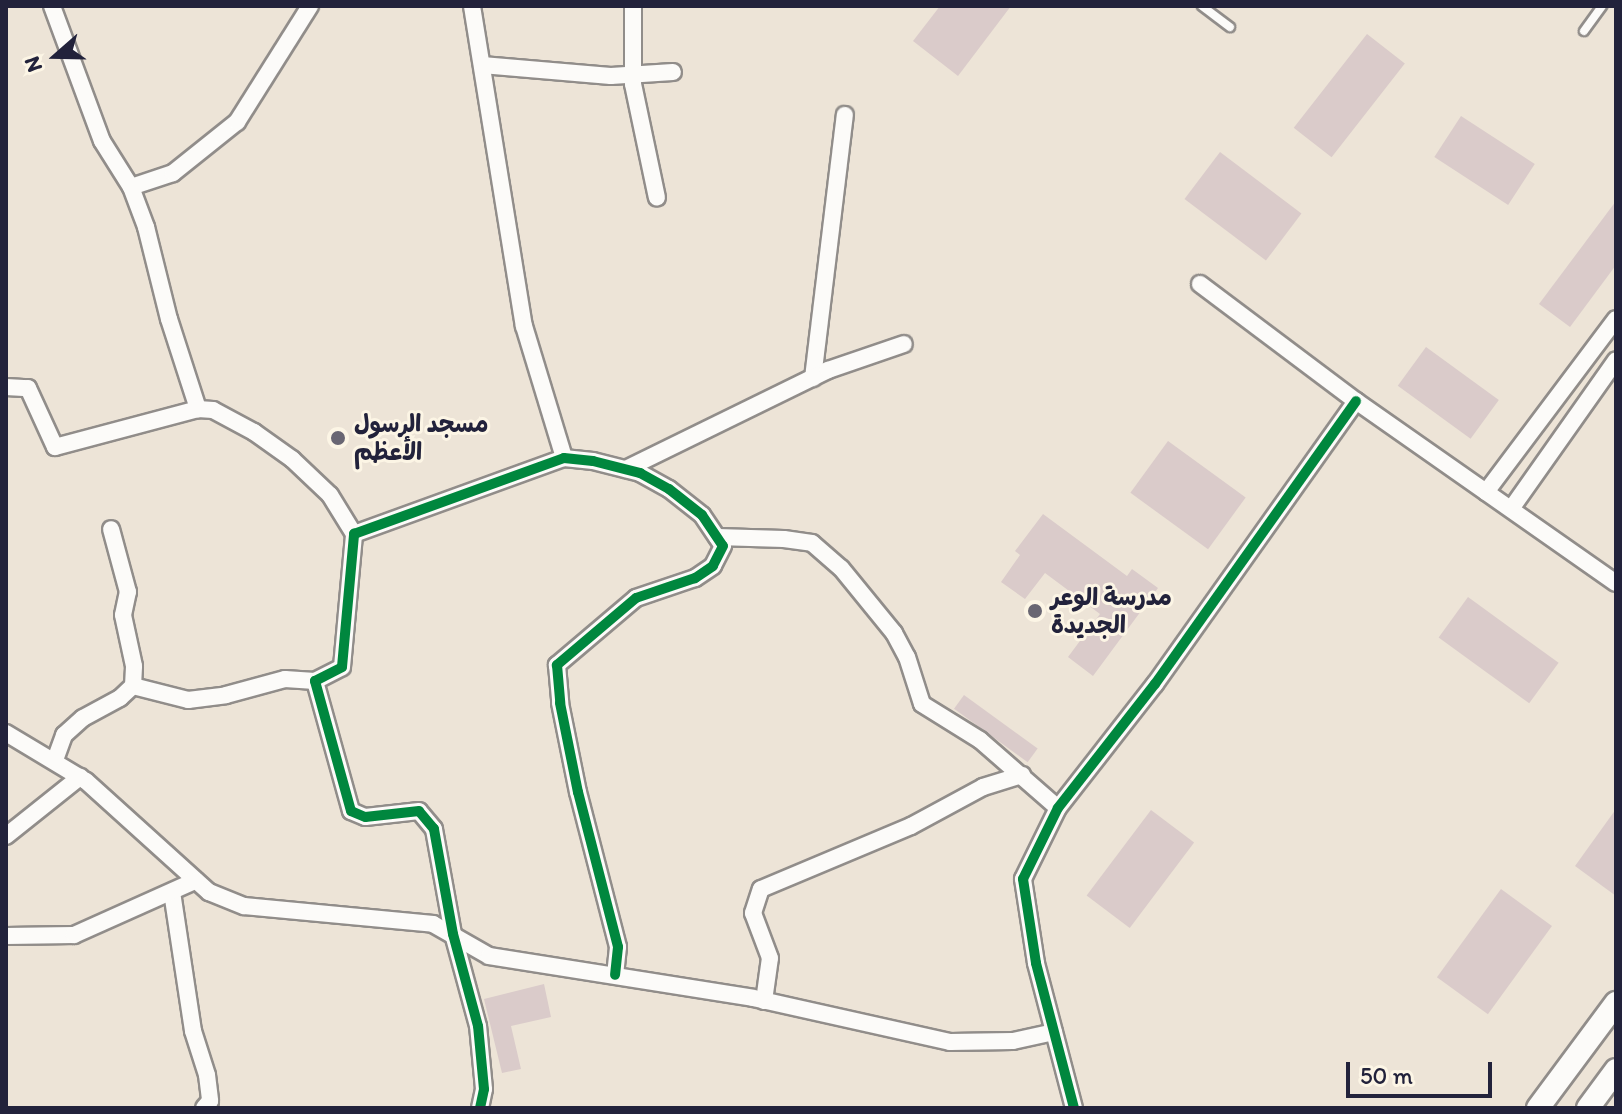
<!DOCTYPE html>
<html>
<head>
<meta charset="utf-8">
<style>
	body { margin:0 }
	#map { position:relative; width:1622px; height:1114px; overflow:hidden; background:#ede4d7; font-family:Itim,"Playpen Sans Arabic",sans-serif }
	div>[style] { position:absolute }
	.building>* { inset:0; background:#dacbca; transform-origin:0 0 }
	.roads { filter:drop-shadow(2px 0 #918d8a) drop-shadow(-2px 0 #918d8a) drop-shadow(0 2px #918d8a) drop-shadow(0 -2px #918d8a) }
	.service>* { height:8px; margin:-4px; padding:0 4px; transform-origin:4px; border-radius:4px; background:#fcfbf9 }
	.minor>* { height:16px; margin:-8px; padding:0 8px; transform-origin:8px; border-radius:8px; background:#fcfbf9 }
	.secondary>* { height:22px; margin:-11px; padding:0 11px; transform-origin:11px; border-radius:11px; background:#fcfbf9 }
	.cycleway>* { height:10px; margin:-5px; padding:0 5px; transform-origin:5px; border-radius:5px; background:#00873e }
	.dots>* { width:22px; height:22px; translate:-50% -50%; box-sizing:border-box; border:4px solid #fcf5e5; border-radius:50% }
	span { translate:-50% -50%; white-space:nowrap; text-align:center; line-height:1.15; -webkit-text-stroke:6px #fcf5e5; paint-order:stroke }
	.poi-label { font-size:24px; color:#22223b; font-weight:700 }
	.left { translate:0 -50%; text-align:left }
	.frame { position:absolute; inset:0; border:8px solid #22223b; pointer-events:none }
	.north { position:absolute; left:16px; top:16px; width:80px; height:80px; -webkit-text-stroke:6px #fcf5e5; paint-order:stroke; rotate:250deg; font-size:22px; font-weight:700; line-height:32px; text-align:center; color:#22223b }
	.north::after { content:''; display:block; margin:auto; width:28px; height:36px; background:#22223b; clip-path:polygon(50% 0,100% 100%,50% 72%,0 100%) }
	.scale { position:absolute; left:1346px; top:1062px; width:146px; height:36px; box-sizing:border-box; border:4px solid #22223b; border-top:0; padding-left:10px; font-size:24px; line-height:28px; white-space:nowrap; color:#22223b; -webkit-text-stroke:6px #fcf5e5; paint-order:stroke }
</style>
</head>
<body>
<div id="map">
	<div class="building">
		<i style="clip-path:polygon(940px 6px,1011px 6px,958px 76px,913px 41px)"></i>
		<i style="left:1367px;top:34px;width:48px;height:119px;rotate:38deg"></i>
		<i style="left:1461px;top:116px;width:88px;height:49px;rotate:33deg"></i>
		<i style="left:1220px;top:152px;width:102px;height:59px;rotate:37deg"></i>
		<i style="clip-path:polygon(1616px 201px,1616px 265px,1570px 327px,1539px 304px)"></i>
		<i style="left:1426px;top:347px;width:90px;height:48px;rotate:36deg"></i>
		<i style="left:1168px;top:441px;width:96px;height:64px;rotate:36deg"></i>
		<i style="clip-path:polygon(1043px 514px,1127px 576px,1132px 569px,1158px 588px,1093px 676px,1068px 657px,1100px 614px,1045px 573px,1025px 599px,1001px 582px,1020px 555px,1015px 551px)"></i>
		<i style="left:1468px;top:597px;width:112px;height:50px;rotate:36deg"></i>
		<i style="left:964px;top:695px;width:91px;height:17px;rotate:36deg"></i>
		<i style="clip-path:polygon(1616px 809px,1616px 896px,1575px 866px)"></i>
		<i style="left:1151px;top:810px;width:54px;height:107px;rotate:37deg"></i>
		<i style="left:1501px;top:889px;width:63px;height:109px;rotate:36deg"></i>
		<i style="clip-path:polygon(544px 984px,551px 1017px,511px 1026px,521px 1069px,502px 1073px,484px 999px)"></i>
	</div>
	<div class="roads">
		<div class="service">
			<i style="left:1202px;top:6px;width:35px;rotate:37deg"></i>
			<i style="left:1584px;top:31px;width:31px;rotate:-54deg"></i>
		</div>
		<div class="minor">
			<i style="left:52px;top:6px;width:144px;rotate:69.7deg"></i>
			<i style="left:102px;top:141px;width:54px;rotate:57.8deg"></i>
			<i style="left:131px;top:187px;width:43px;rotate:69.4deg"></i>
			<i style="left:146px;top:227px;width:95px;rotate:76deg"></i>
			<i style="left:169px;top:319px;width:95px;rotate:72.1deg"></i>
			<i style="left:472px;top:6px;width:324px;rotate:80.8deg"></i>
			<i style="left:524px;top:326px;width:138px;rotate:73.1deg"></i>
			<i style="left:633px;top:6px;width:78px;rotate:90deg"></i>
			<i style="left:633px;top:84px;width:116px;rotate:78.1deg"></i>
			<i style="left:482px;top:65px;width:129px;rotate:4.9deg"></i>
			<i style="left:611px;top:76px;width:62px;rotate:-3.7deg"></i>
			<i style="left:131px;top:187px;width:44px;rotate:-18.4deg"></i>
			<i style="left:173px;top:173px;width:82px;rotate:-38.6deg"></i>
			<i style="left:237px;top:122px;width:137px;rotate:-57.8deg"></i>
			<i style="left:1200px;top:284px;width:195px;rotate:36.9deg"></i>
			<i style="left:1356px;top:401px;width:317px;rotate:35deg"></i>
			<i style="left:813px;top:378px;width:265px;rotate:-83.1deg"></i>
			<i style="left:6px;top:387px;width:22px;rotate:3deg"></i>
			<i style="left:28px;top:388px;width:65px;rotate:65.4deg"></i>
			<i style="left:55px;top:447px;width:148px;rotate:-14.9deg"></i>
			<i style="left:198px;top:409px;width:15px;rotate:4deg"></i>
			<i style="left:213px;top:410px;width:47px;rotate:28.2deg"></i>
			<i style="left:254px;top:432px;width:47px;rotate:35.4deg"></i>
			<i style="left:292px;top:459px;width:52px;rotate:43.5deg"></i>
			<i style="left:330px;top:495px;width:46px;rotate:58.4deg"></i>
			<i style="left:626px;top:469px;width:225px;rotate:-26.1deg"></i>
			<i style="left:828px;top:370px;width:80px;rotate:-18.9deg"></i>
			<i style="left:1486px;top:492px;width:216px;rotate:-53.1deg"></i>
			<i style="left:1511px;top:509px;width:182px;rotate:-54.8deg"></i>
			<i style="left:717px;top:537px;width:67px;rotate:1.7deg"></i>
			<i style="left:784px;top:539px;width:28px;rotate:8deg"></i>
			<i style="left:812px;top:543px;width:38px;rotate:41deg"></i>
			<i style="left:841px;top:568px;width:84px;rotate:50.8deg"></i>
			<i style="left:894px;top:633px;width:27px;rotate:62deg"></i>
			<i style="left:907px;top:657px;width:49px;rotate:72.3deg"></i>
			<i style="left:922px;top:704px;width:68px;rotate:31.8deg"></i>
			<i style="left:980px;top:740px;width:103px;rotate:41.1deg"></i>
			<i style="left:133px;top:686px;width:57px;rotate:14.3deg"></i>
			<i style="left:188px;top:700px;width:38px;rotate:-7deg"></i>
			<i style="left:226px;top:695px;width:61px;rotate:-15.2deg"></i>
			<i style="left:285px;top:679px;width:30px;rotate:4deg"></i>
			<i style="left:6px;top:733px;width:93px;rotate:31deg"></i>
			<i style="left:86px;top:781px;width:166px;rotate:42.1deg"></i>
			<i style="left:209px;top:892px;width:38px;rotate:22deg"></i>
			<i style="left:244px;top:906px;width:190px;rotate:5.4deg"></i>
			<i style="left:433px;top:924px;width:64px;rotate:29.7deg"></i>
			<i style="left:489px;top:956px;width:267px;rotate:9deg"></i>
			<i style="left:753px;top:998px;width:202px;rotate:12.6deg"></i>
			<i style="left:950px;top:1042px;width:63px;rotate:-0.9deg"></i>
			<i style="left:1013px;top:1041px;width:42px;rotate:-12.4deg"></i>
			<i style="left:55px;top:760px;width:27px;rotate:-70deg"></i>
			<i style="left:64px;top:735px;width:25px;rotate:-42deg"></i>
			<i style="left:83px;top:718px;width:42px;rotate:-28.4deg"></i>
			<i style="left:120px;top:698px;width:18px;rotate:-43deg"></i>
			<i style="left:133px;top:686px;width:20px;rotate:-87deg"></i>
			<i style="left:134px;top:666px;width:52px;rotate:-102.2deg"></i>
			<i style="left:123px;top:615px;width:24px;rotate:-78deg"></i>
			<i style="left:128px;top:592px;width:65px;rotate:-105.1deg"></i>
			<i style="left:6px;top:836px;width:95px;rotate:-38.6deg"></i>
			<i style="left:172px;top:892px;width:141px;rotate:81.4deg"></i>
			<i style="left:193px;top:1031px;width:46px;rotate:72.3deg"></i>
			<i style="left:207px;top:1075px;width:26px;rotate:83deg"></i>
			<i style="left:210px;top:1101px;width:9px;rotate:131deg"></i>
			<i style="left:6px;top:936px;width:68px;rotate:-0.8deg"></i>
			<i style="left:74px;top:935px;width:133px;rotate:-24.1deg"></i>
			<i style="left:764px;top:1001px;width:43px;rotate:-82.1deg"></i>
			<i style="left:770px;top:958px;width:48px;rotate:-110.7deg"></i>
			<i style="left:753px;top:913px;width:25px;rotate:-72deg"></i>
			<i style="left:761px;top:889px;width:163px;rotate:-22.8deg"></i>
			<i style="left:911px;top:826px;width:82px;rotate:-28.4deg"></i>
			<i style="left:983px;top:787px;width:41px;rotate:-17.1deg"></i>
			<i style="left:480px;top:1108px;width:19px;rotate:-78deg"></i>
			<i style="left:484px;top:1089px;width:63px;rotate:-95.4deg"></i>
			<i style="left:478px;top:1026px;width:95px;rotate:-105.2deg"></i>
			<i style="left:453px;top:934px;width:107px;rotate:-100.3deg"></i>
			<i style="left:434px;top:829px;width:23px;rotate:-130deg"></i>
			<i style="left:419px;top:811px;width:54px;rotate:173.7deg"></i>
			<i style="left:365px;top:817px;width:15px;rotate:-157deg"></i>
			<i style="left:351px;top:811px;width:135px;rotate:-105.5deg"></i>
			<i style="left:315px;top:681px;width:30px;rotate:-27deg"></i>
			<i style="left:342px;top:667px;width:134px;rotate:-84.8deg"></i>
			<i style="left:354px;top:534px;width:223px;rotate:-19.9deg"></i>
			<i style="left:564px;top:458px;width:29px;rotate:6deg"></i>
			<i style="left:593px;top:461px;width:49px;rotate:14.3deg"></i>
			<i style="left:640px;top:473px;width:33px;rotate:29deg"></i>
			<i style="left:669px;top:489px;width:42px;rotate:38.2deg"></i>
			<i style="left:702px;top:515px;width:37px;rotate:56deg"></i>
			<i style="left:723px;top:546px;width:22px;rotate:117deg"></i>
			<i style="left:713px;top:566px;width:22px;rotate:146deg"></i>
			<i style="left:695px;top:578px;width:62px;rotate:161.3deg"></i>
			<i style="left:636px;top:598px;width:104px;rotate:139.7deg"></i>
			<i style="left:557px;top:665px;width:38px;rotate:85deg"></i>
			<i style="left:560px;top:703px;width:91px;rotate:78.6deg"></i>
			<i style="left:578px;top:792px;width:160px;rotate:75.5deg"></i>
			<i style="left:618px;top:947px;width:28px;rotate:96deg"></i>
			<i style="left:1074px;top:1108px;width:150px;rotate:-104.7deg"></i>
			<i style="left:1036px;top:963px;width:85px;rotate:-98.8deg"></i>
			<i style="left:1023px;top:879px;width:79px;rotate:-63.8deg"></i>
			<i style="left:1058px;top:808px;width:157px;rotate:-52deg"></i>
			<i style="left:1155px;top:684px;width:347px;rotate:-54.6deg"></i>
		</div>
		<div class="secondary">
			<i style="left:1538px;top:1108px;width:131px;rotate:-53.4deg"></i>
			<i style="left:1588px;top:1108px;width:47px;rotate:-53.6deg"></i>
		</div>
	</div>
	<div class="cycleway">
		<i style="left:480px;top:1108px;width:19px;rotate:-78deg"></i>
		<i style="left:484px;top:1089px;width:63px;rotate:-95.4deg"></i>
		<i style="left:478px;top:1026px;width:95px;rotate:-105.2deg"></i>
		<i style="left:453px;top:934px;width:107px;rotate:-100.3deg"></i>
		<i style="left:434px;top:829px;width:23px;rotate:-130deg"></i>
		<i style="left:419px;top:811px;width:54px;rotate:173.7deg"></i>
		<i style="left:365px;top:817px;width:15px;rotate:-157deg"></i>
		<i style="left:351px;top:811px;width:135px;rotate:-105.5deg"></i>
		<i style="left:315px;top:681px;width:30px;rotate:-27deg"></i>
		<i style="left:342px;top:667px;width:134px;rotate:-84.8deg"></i>
		<i style="left:354px;top:534px;width:223px;rotate:-19.9deg"></i>
		<i style="left:564px;top:458px;width:29px;rotate:6deg"></i>
		<i style="left:593px;top:461px;width:49px;rotate:14.3deg"></i>
		<i style="left:640px;top:473px;width:33px;rotate:29deg"></i>
		<i style="left:669px;top:489px;width:42px;rotate:38.2deg"></i>
		<i style="left:702px;top:515px;width:37px;rotate:56deg"></i>
		<i style="left:723px;top:546px;width:22px;rotate:117deg"></i>
		<i style="left:713px;top:566px;width:22px;rotate:146deg"></i>
		<i style="left:695px;top:578px;width:62px;rotate:161.3deg"></i>
		<i style="left:636px;top:598px;width:104px;rotate:139.7deg"></i>
		<i style="left:557px;top:665px;width:38px;rotate:85deg"></i>
		<i style="left:560px;top:703px;width:91px;rotate:78.6deg"></i>
		<i style="left:578px;top:792px;width:160px;rotate:75.5deg"></i>
		<i style="left:618px;top:947px;width:28px;rotate:96deg"></i>
		<i style="left:1074px;top:1108px;width:150px;rotate:-104.7deg"></i>
		<i style="left:1036px;top:963px;width:85px;rotate:-98.8deg"></i>
		<i style="left:1023px;top:879px;width:79px;rotate:-63.8deg"></i>
		<i style="left:1058px;top:808px;width:157px;rotate:-52deg"></i>
		<i style="left:1155px;top:684px;width:347px;rotate:-54.6deg"></i>
	</div>
	<div class="dots">
		<i style="left:338px;top:438px;background:#696672"></i>
		<i style="left:1035px;top:611px;background:#696672"></i>
	</div>
	<div class="poi-label">
		<span class="left" style="left:354px;top:438px">مسجد الرسول<br>الأعظم</span>
		<span class="left" style="left:1051px;top:611px">مدرسة الوعر<br>الجديدة</span>
	</div>
	<div class="frame"></div>
	<div class="north">N</div>
	<div class="scale">50 m</div>
</div>
</body>
</html>
